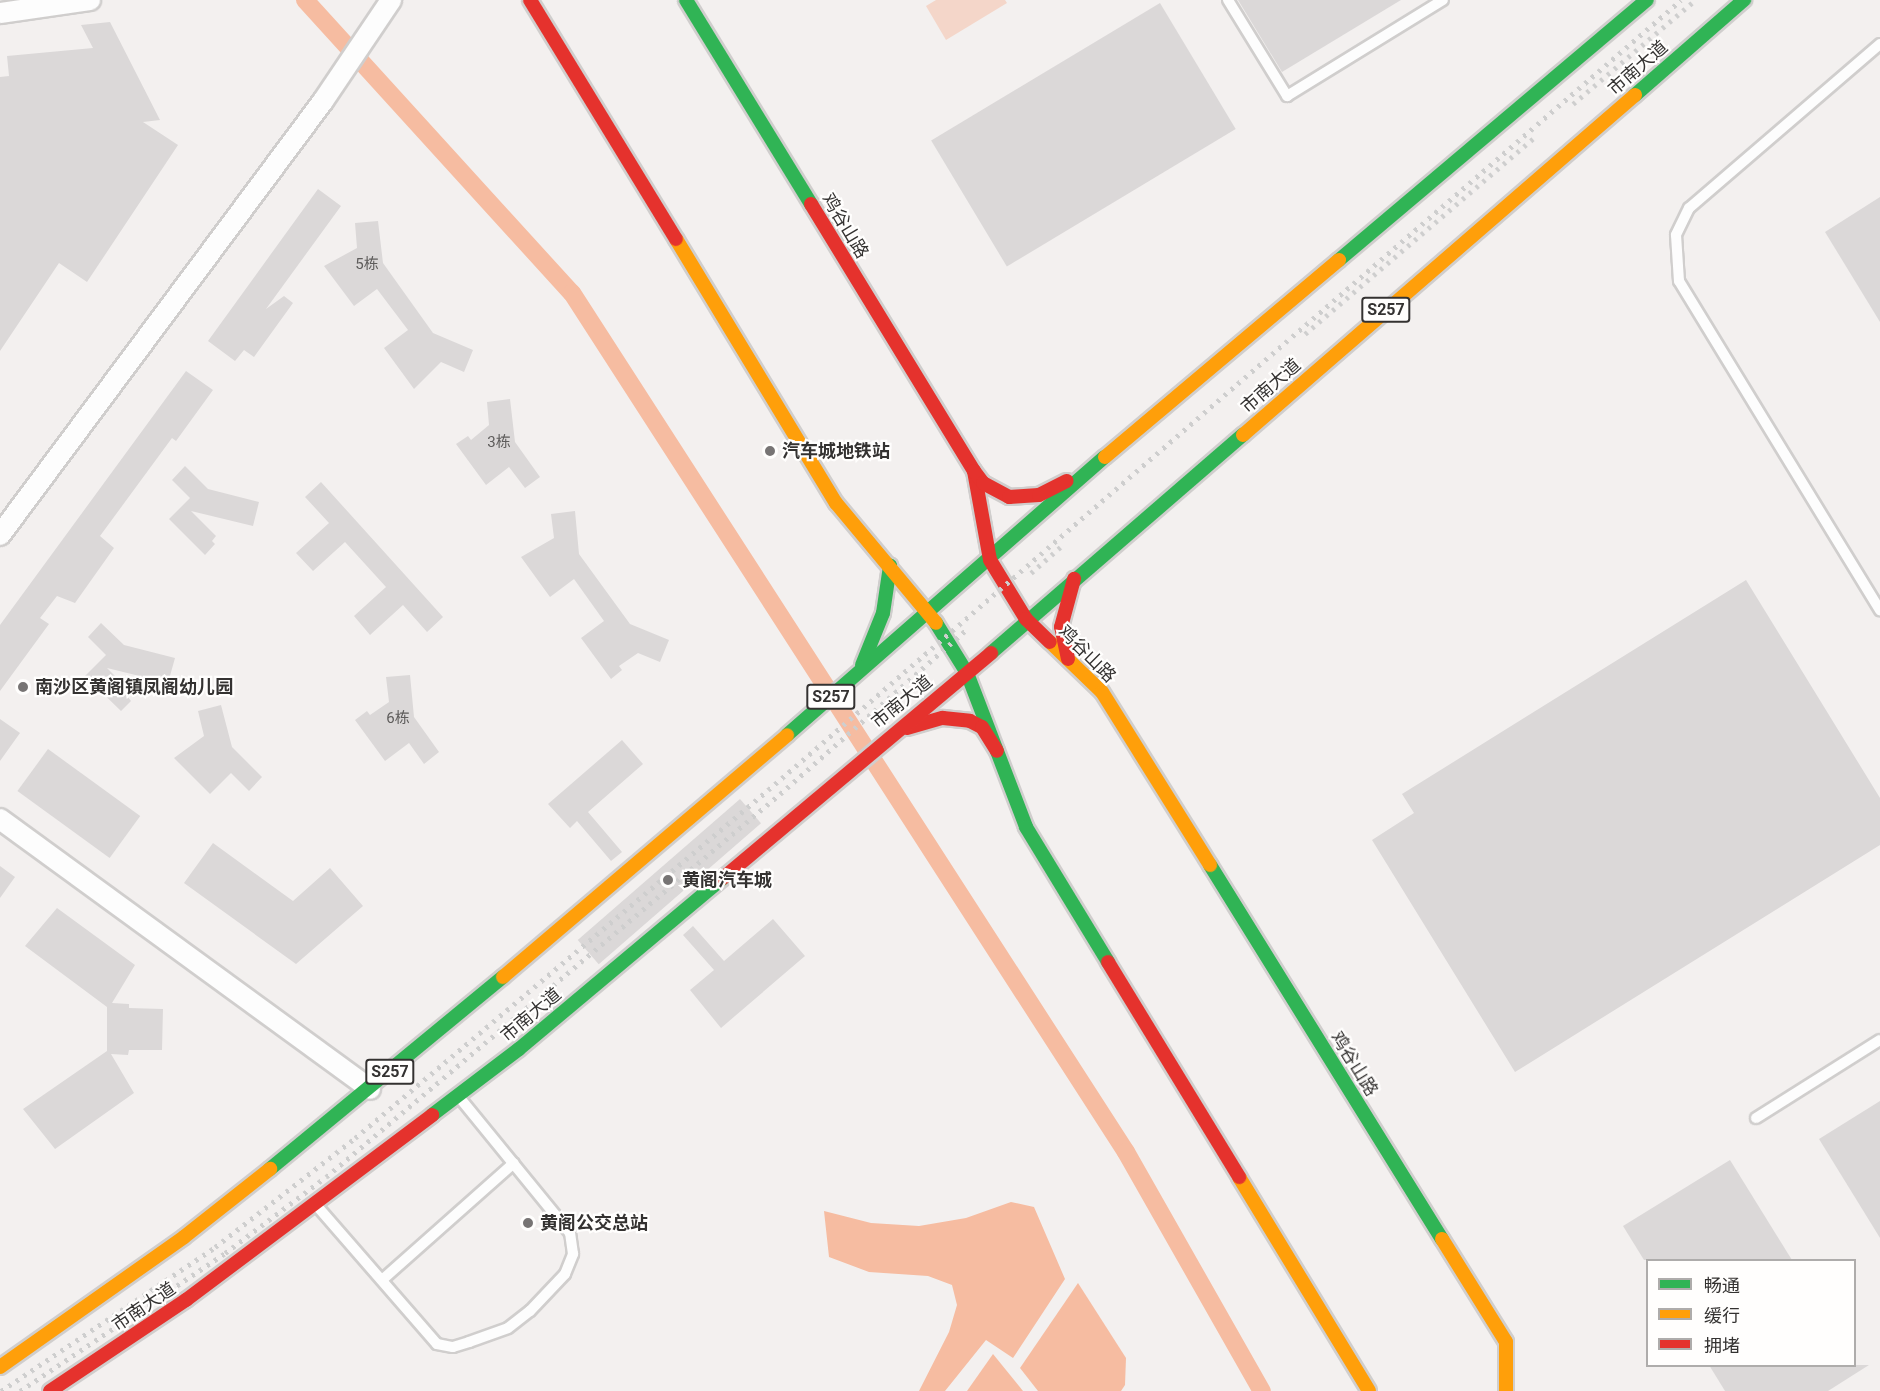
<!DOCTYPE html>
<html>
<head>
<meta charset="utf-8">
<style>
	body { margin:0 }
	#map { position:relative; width:1880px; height:1391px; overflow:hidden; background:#f3f0ef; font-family:Roboto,"Noto Sans SC",sans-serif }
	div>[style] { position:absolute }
	.green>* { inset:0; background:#f4d6c9 }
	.water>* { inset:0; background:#f6bca1 }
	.canal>* { height:18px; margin:-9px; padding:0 9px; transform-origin:9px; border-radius:9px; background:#f6bca1 }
	.building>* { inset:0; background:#dbd8d8; transform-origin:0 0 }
	.roads { filter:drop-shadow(2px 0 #d0cecd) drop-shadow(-2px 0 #d0cecd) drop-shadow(0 2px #d0cecd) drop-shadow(0 -2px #d0cecd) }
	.lane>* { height:10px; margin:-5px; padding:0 5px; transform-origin:5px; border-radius:5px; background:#fdfdfd }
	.street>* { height:20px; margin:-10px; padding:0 10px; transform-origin:10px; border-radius:10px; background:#fdfdfd }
	.fast>* { height:14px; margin:-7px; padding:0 7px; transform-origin:7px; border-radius:7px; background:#30b455 }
	.slow>* { height:14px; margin:-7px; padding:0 7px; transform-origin:7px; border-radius:7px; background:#ff9f0a }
	.jam>* { height:14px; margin:-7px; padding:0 7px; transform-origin:7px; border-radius:7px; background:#e5322d }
	.rail>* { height:4.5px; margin-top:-2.25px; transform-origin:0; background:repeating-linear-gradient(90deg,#cecece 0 3px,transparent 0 9px) }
	.dots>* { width:16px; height:16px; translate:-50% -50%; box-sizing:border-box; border:3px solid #fffefd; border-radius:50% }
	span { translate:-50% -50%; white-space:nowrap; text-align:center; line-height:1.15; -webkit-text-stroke:4.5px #fffefd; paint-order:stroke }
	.number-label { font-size:15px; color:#5e5c5b }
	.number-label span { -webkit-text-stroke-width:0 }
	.shield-label span { padding:2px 4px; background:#fffefd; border:2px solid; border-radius:4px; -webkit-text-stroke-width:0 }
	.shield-label { font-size:16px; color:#343231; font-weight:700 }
	.street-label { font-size:18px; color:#343231 }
	.poi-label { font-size:18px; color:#343231; font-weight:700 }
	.left { translate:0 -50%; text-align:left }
	.legend { position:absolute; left:1646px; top:1259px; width:210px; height:108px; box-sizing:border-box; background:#fffefd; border:2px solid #aeacab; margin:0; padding:8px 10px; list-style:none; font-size:18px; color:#343231 }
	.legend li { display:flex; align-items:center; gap:12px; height:30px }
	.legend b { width:30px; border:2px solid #aeacab }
</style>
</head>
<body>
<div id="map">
	<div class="green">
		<i style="clip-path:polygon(936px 0,1005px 0,1007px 3px,946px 40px,926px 6px)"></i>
	</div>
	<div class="water">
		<i style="clip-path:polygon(1011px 1202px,1034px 1207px,1065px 1279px,1013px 1358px,986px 1340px,945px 1391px,919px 1391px,949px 1332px,957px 1305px,952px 1285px,928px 1276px,869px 1272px,829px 1257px,824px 1211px,871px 1223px,919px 1226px,966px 1218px)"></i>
		<i style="clip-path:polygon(1078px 1283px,1126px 1358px,1125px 1385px,1121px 1391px,1038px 1391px,1020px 1368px)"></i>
		<i style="clip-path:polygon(993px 1354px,1023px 1391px,967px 1391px)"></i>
	</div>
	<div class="canal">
		<i style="left:305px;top:0;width:396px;rotate:47.7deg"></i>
		<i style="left:572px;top:293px;width:1022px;rotate:57.18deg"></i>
		<i style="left:1126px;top:1152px;width:275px;rotate:60.4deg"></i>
	</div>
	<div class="building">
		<i style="clip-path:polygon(1238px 0,1401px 0,1282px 72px)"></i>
		<i style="left:1160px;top:3px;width:147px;height:267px;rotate:59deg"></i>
		<i style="clip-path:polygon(110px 22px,160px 120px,143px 122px,178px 145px,87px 282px,59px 263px,0 351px,0 77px,9px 76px,7px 56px,93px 48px,81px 25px)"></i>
		<i style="clip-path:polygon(318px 189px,341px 206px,266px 309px,284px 296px,293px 303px,254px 357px,244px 350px,235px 361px,208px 341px)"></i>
		<i style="clip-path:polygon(1880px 197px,1880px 322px,1825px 232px)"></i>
		<i style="clip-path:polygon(378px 221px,383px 263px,433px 333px,473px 350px,464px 372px,441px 362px,414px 389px,384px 348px,408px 330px,377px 289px,354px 306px,324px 266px,357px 248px,355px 223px)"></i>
		<i style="clip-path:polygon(186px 371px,213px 390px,176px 441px,172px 438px,100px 536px,114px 548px,75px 603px,57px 596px,40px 618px,49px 624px,0 691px,0 625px)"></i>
		<i style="clip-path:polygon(510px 399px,515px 442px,540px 477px,525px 488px,509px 467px,486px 485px,456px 444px,468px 436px,471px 440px,489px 425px,487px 402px)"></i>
		<i style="clip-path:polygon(185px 466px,208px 489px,259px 502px,253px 526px,191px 511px,216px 536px,212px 541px,215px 544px,205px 555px,169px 519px,190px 498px,172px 480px)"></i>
		<i style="clip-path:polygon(321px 482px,443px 617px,427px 632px,403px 605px,370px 635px,354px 616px,386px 587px,345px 542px,313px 571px,296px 553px,329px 523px,305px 497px)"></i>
		<i style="clip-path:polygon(575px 511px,579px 554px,630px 624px,669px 640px,660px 662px,638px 653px,619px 666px,622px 670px,611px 679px,581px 638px,604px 621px,574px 579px,550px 597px,521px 557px,554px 538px,551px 514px)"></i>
		<i style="clip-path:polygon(1746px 580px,1880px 798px,1880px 845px,1515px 1072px,1372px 840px,1414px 813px,1402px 794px)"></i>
		<i style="clip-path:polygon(101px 623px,124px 645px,175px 658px,168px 683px,107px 668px,132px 693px,128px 697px,131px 701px,121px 711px,85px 676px,106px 655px,88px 637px)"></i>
		<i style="clip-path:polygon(410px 675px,414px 717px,439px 752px,424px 764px,409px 743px,385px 761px,355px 720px,367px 711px,370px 715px,389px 702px,386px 677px)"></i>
		<i style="clip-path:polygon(221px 705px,232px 747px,262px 777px,249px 791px,231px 773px,210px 794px,174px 758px,204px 736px,198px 711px)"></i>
		<i style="clip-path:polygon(0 719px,20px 733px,0 761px)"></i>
		<i style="clip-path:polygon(622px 740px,643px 764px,588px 812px,622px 852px,611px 861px,577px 821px,570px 828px,548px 804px)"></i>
		<i style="left:48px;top:749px;width:114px;height:52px;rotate:36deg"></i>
		<i style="left:740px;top:799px;width:32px;height:215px;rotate:49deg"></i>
		<i style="clip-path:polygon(213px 843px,293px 901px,330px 868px,363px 906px,296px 964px,184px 883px)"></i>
		<i style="clip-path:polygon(0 866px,15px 877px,0 898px)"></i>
		<i style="clip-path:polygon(57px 908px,135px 965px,112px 1003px,129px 1004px,129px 1008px,163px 1009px,162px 1050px,129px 1050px,128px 1055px,111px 1054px,134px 1093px,55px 1149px,23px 1109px,107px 1051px,107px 1007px,25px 946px)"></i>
		<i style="clip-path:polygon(773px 919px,805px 956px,721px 1028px,690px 990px,714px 970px,683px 935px,693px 926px,724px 961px)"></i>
		<i style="clip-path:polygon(1880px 1101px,1880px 1238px,1819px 1139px)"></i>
		<i style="clip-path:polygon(1730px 1160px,1792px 1260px,1644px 1260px,1623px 1226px)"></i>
		<i style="clip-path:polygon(1709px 1365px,1869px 1365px,1828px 1391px,1725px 1391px)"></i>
	</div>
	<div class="roads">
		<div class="lane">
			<i style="left:1228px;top:0;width:113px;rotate:58.4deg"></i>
			<i style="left:1287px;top:96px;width:183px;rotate:-31.6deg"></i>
			<i style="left:1880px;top:44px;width:252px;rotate:139.3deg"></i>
			<i style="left:1689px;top:208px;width:30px;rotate:116deg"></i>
			<i style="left:1676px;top:235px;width:46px;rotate:86.3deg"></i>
			<i style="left:1679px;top:281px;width:386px;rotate:58.6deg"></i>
			<i style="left:1756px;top:1118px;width:146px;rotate:-32.2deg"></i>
			<i style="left:317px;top:1206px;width:183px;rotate:49deg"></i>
			<i style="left:437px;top:1344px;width:16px;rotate:11deg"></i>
			<i style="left:453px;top:1347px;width:17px;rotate:-17deg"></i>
			<i style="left:469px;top:1342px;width:41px;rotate:-19.7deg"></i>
			<i style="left:508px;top:1328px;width:28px;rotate:-38deg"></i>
			<i style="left:530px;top:1311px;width:51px;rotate:-46.6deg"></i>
			<i style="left:565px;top:1274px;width:22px;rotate:-68deg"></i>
			<i style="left:573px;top:1254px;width:21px;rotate:-98deg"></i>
			<i style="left:570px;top:1233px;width:176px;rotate:-129.2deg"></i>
			<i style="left:382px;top:1280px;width:176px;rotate:-41.6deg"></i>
		</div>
		<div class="street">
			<i style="left:0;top:13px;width:91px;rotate:-8.2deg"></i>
			<i style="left:0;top:535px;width:541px;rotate:-53.34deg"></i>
			<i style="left:323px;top:101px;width:122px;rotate:-56deg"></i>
			<i style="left:0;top:819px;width:458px;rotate:36.1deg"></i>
		</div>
		<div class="fast">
			<i style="left:686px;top:0;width:239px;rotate:58.5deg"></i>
			<i style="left:1635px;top:95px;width:145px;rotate:-41.1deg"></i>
			<i style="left:1339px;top:260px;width:403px;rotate:-40.2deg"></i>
			<i style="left:936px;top:623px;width:59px;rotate:58.2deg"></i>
			<i style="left:967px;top:673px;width:165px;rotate:69deg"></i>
			<i style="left:1026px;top:827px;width:158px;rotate:58.7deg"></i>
			<i style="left:991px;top:653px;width:333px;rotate:-40.9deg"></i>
			<i style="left:862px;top:665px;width:56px;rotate:-68deg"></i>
			<i style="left:883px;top:613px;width:48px;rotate:-81.5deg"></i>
			<i style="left:787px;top:735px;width:422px;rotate:-41.2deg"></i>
			<i style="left:1210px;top:865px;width:440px;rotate:58.2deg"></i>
			<i style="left:432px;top:1115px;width:109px;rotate:-37.2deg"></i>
			<i style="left:519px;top:1049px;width:266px;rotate:-40deg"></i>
			<i style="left:270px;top:1169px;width:302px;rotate:-39.5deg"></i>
		</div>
		<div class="slow">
			<i style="left:676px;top:239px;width:309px;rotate:58.8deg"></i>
			<i style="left:836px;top:503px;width:156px;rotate:50.2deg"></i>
			<i style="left:1243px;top:435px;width:519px;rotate:-40.94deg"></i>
			<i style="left:1105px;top:457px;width:306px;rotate:-40.1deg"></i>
			<i style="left:1050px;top:642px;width:72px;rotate:43.9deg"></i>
			<i style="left:1102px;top:692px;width:204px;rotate:58deg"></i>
			<i style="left:503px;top:977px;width:373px;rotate:-40.4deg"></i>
			<i style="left:1239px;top:1177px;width:250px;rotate:58.7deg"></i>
			<i style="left:1442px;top:1239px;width:121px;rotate:58.1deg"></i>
			<i style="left:1506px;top:1342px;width:49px;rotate:90deg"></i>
			<i style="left:0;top:1367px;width:225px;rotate:-35.2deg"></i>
			<i style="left:184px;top:1237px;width:110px;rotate:-38.3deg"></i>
		</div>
		<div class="jam">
			<i style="left:530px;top:0;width:280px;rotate:58.6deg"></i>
			<i style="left:811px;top:204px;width:313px;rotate:58.6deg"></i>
			<i style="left:974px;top:471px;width:90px;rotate:79.8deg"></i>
			<i style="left:990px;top:560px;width:69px;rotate:58.6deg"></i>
			<i style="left:1026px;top:619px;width:33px;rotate:44deg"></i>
			<i style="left:974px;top:471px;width:15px;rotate:53deg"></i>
			<i style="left:983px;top:483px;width:30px;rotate:28deg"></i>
			<i style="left:1009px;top:497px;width:30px;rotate:-4deg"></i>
			<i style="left:1039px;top:495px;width:31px;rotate:-27deg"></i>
			<i style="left:1068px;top:659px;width:33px;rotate:-102deg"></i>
			<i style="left:1061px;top:627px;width:50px;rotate:-74.8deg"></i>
			<i style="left:907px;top:728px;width:37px;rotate:-16deg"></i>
			<i style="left:943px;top:718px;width:27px;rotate:6deg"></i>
			<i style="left:970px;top:721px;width:13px;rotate:27deg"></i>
			<i style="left:982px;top:727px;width:28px;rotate:58deg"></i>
			<i style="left:723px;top:878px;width:350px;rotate:-40deg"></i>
			<i style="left:1108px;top:962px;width:252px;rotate:58.6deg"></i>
			<i style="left:50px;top:1391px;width:164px;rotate:-33.8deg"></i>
			<i style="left:186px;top:1300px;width:308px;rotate:-36.9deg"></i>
		</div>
	</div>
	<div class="rail">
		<i style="left:1573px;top:104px;width:160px;rotate:-40.4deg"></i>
		<i style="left:1305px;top:334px;width:306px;rotate:-40.6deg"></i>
		<i style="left:1031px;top:573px;width:45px;rotate:-41.4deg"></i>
		<i style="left:1px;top:1391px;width:258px;rotate:-33.9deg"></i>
		<i style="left:215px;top:1247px;width:177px;rotate:-37.9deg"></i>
		<i style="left:355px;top:1138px;width:540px;rotate:-40.12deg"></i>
		<i style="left:768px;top:790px;width:1207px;rotate:-40.87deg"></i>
		<i style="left:20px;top:1391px;width:247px;rotate:-33.9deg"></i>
		<i style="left:225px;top:1253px;width:126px;rotate:-37deg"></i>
		<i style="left:326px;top:1177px;width:594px;rotate:-40.15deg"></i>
		<i style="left:780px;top:794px;width:251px;rotate:-41.4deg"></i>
	</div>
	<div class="dots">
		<i style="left:770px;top:451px;background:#777474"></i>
		<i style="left:23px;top:687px;background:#777474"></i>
		<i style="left:668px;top:880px;background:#777474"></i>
		<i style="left:528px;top:1223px;background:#777474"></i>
	</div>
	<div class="number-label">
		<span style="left:367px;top:265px">5栋</span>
		<span style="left:499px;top:443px">3栋</span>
		<span style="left:398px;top:719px">6栋</span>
	</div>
	<div class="shield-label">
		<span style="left:1386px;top:310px">S257</span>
		<span style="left:831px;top:697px">S257</span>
		<span style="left:390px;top:1072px">S257</span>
	</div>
	<div class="street-label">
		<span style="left:1638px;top:68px;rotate:-41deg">市南大道</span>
		<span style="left:845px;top:226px;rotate:59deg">鸡谷山路</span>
		<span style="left:1271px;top:386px;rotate:-41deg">市南大道</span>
		<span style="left:1087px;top:654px;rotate:45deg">鸡谷山路</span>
		<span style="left:902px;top:702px;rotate:-39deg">市南大道</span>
		<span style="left:531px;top:1015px;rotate:-40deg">市南大道</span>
		<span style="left:1354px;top:1064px;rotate:58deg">鸡谷山路</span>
		<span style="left:144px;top:1307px;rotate:-34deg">市南大道</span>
	</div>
	<div class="poi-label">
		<span class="left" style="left:782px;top:451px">汽车城地铁站</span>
		<span class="left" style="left:35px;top:687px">南沙区黄阁镇凤阁幼儿园</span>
		<span class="left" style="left:682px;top:880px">黄阁汽车城</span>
		<span class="left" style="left:540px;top:1223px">黄阁公交总站</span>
	</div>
	<ul class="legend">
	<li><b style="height:8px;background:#30b455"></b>畅通</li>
	<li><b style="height:8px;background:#ff9f0a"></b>缓行</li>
	<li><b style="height:8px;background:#e5322d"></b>拥堵</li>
	</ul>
</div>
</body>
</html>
